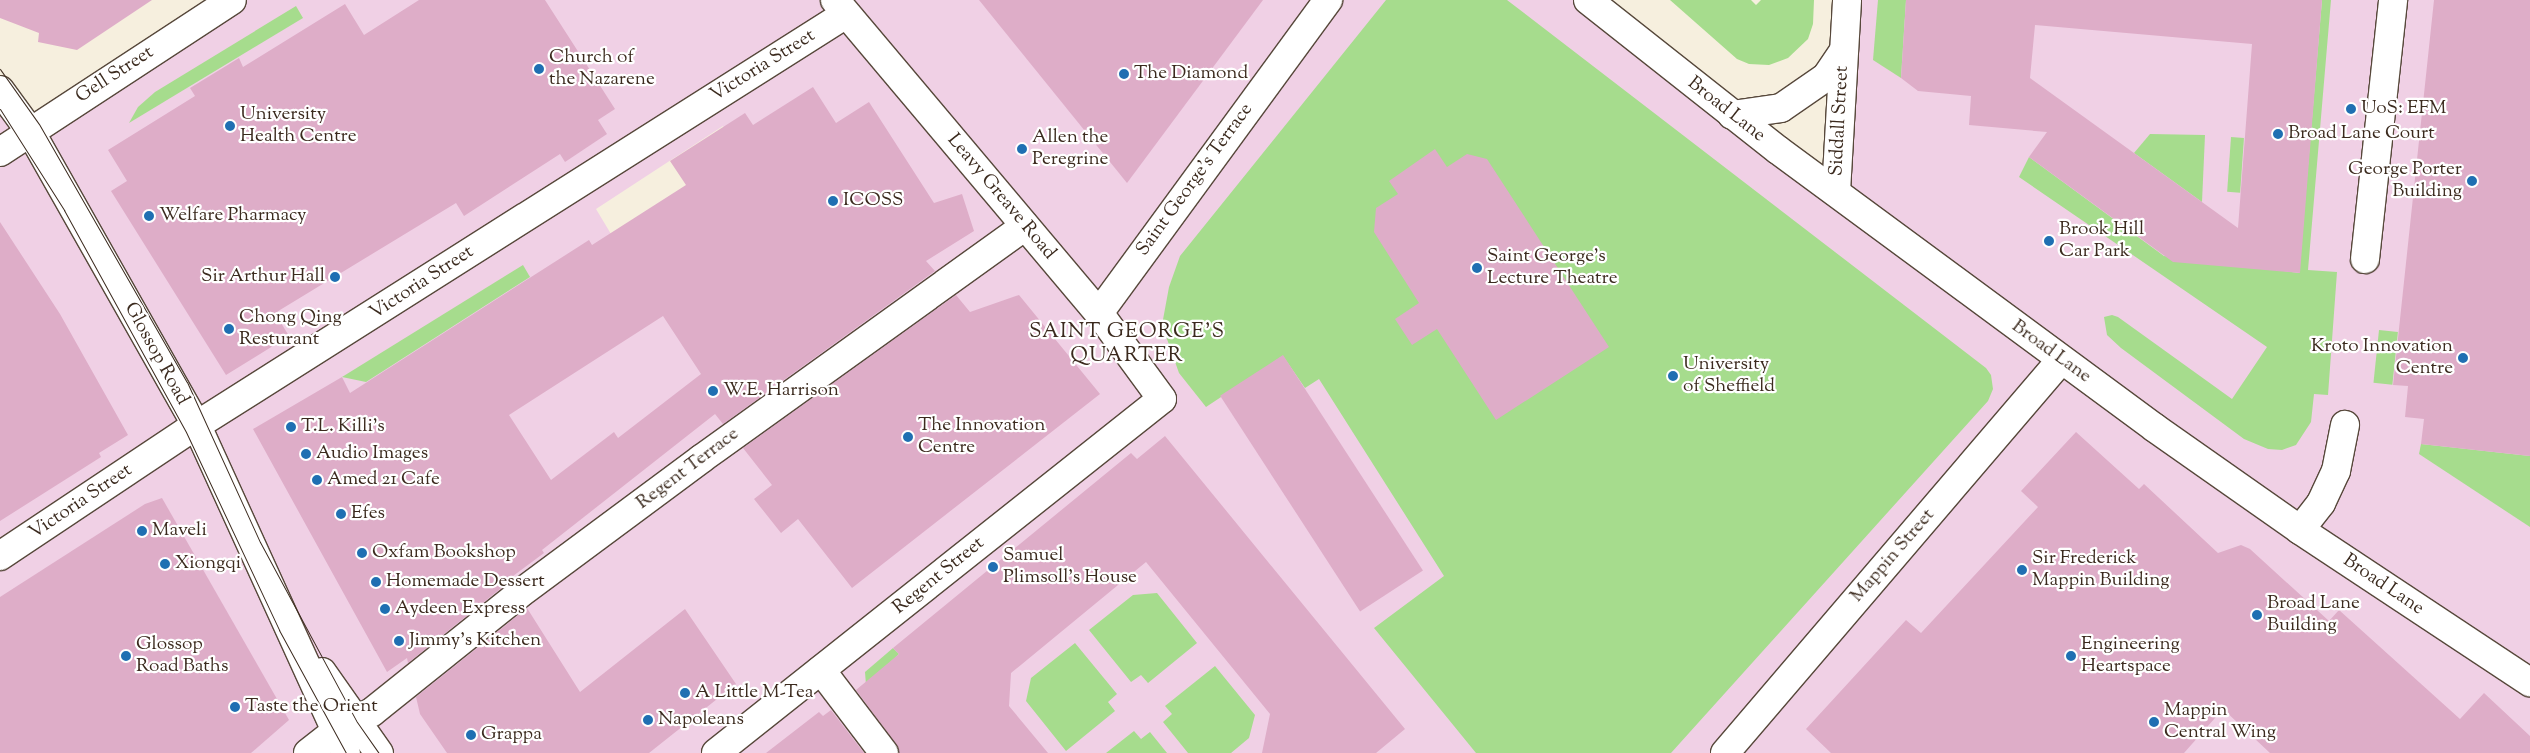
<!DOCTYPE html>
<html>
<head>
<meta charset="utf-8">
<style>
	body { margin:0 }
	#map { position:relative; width:2530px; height:753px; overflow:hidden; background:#f6efde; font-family:"Sorts Mill Goudy",serif }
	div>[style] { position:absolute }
	.built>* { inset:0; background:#f0d0e5 }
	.green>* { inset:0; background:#a6dc8d; transform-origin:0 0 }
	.building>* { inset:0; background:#deadc8; transform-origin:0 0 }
	.roads { filter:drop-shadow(1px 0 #57483b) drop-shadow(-1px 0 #57483b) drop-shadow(0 1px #57483b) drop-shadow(0 -1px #57483b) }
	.street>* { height:28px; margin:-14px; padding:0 14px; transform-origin:14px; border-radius:14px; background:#fff }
	.secondary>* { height:28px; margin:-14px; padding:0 14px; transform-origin:14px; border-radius:14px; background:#fff }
	.tram>* { height:1px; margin:-0.5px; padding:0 0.5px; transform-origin:0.5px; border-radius:0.5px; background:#3b2a1e }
	.dots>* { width:14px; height:14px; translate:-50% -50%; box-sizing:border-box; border:2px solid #fff; border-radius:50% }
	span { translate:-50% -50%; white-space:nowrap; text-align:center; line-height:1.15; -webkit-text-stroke:4.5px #fff; paint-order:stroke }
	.poi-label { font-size:19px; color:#3b2a1e }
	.left { translate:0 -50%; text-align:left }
	.right { translate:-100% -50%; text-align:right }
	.street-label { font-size:19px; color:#3b2a1e }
	.quarter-label { font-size:21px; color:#3b2a1e; letter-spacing:1px }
</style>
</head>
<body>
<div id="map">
	<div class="built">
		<i style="clip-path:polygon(evenodd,232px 0,1588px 0,1836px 192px,1847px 0,2530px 0,2530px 753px,0 753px,0 556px,9px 550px,0 537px,0 90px,30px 131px,232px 0,723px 126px,740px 152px,611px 234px,596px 209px,723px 126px)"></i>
	</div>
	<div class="green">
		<i style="clip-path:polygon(1386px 0,1507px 0,1986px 368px,1991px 375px,1993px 389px,1988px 401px,1671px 753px,1476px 753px,1374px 628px,1444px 576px,1319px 379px,1305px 388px,1283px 356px,1206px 407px,1179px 373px,1162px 325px,1169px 287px,1180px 256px)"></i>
		<i style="clip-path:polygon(1670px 0,1751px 0,1756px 5px,1761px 0,1814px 0,1813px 24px,1808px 39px,1788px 58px,1769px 65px,1749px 64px,1737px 59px)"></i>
		<i style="clip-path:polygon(1878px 0,1906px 0,1901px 78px,1873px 60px)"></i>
		<i style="clip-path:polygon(2322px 0,2331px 0,2308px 270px,2337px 272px,2328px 395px,2314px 394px,2311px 422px,2296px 445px,2282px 450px,2268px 449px,2244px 439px,2121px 348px,2107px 335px,2104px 317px,2112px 315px,2118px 317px,2232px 399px,2267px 347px,2019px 177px,2029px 157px,2164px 256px,2299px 273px)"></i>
		<i style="clip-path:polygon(296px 6px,303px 18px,129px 123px,138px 107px,155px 92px)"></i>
		<i style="clip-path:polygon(2150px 134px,2205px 135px,2202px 202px,2134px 153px)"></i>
		<i style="left:2231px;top:137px;width:13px;height:55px;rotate:4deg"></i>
		<i style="clip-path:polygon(523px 265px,530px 277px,366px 382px,342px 377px)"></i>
		<i style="left:2379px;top:330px;width:19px;height:53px;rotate:6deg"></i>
		<i style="clip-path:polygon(2421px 444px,2530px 456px,2530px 527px,2419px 454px)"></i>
		<i style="clip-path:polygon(1157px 593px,1197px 643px,1148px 683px,1141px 675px,1131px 682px,1089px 630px,1133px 595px)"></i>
		<i style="clip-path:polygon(1075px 643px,1117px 694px,1108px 702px,1115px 711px,1066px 751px,1026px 701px,1031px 678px)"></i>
		<i style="clip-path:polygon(893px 648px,899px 654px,866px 685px,865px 672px)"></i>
		<i style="clip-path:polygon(1215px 666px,1255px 715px,1249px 738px,1231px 753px,1188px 753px,1163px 722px,1172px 714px,1165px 706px)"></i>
		<i style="clip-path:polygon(1134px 731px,1141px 739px,1150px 732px,1167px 753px,1106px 753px)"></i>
	</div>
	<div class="building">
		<i style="clip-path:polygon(0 0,152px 0,77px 50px,38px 42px,39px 33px,0 18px)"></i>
		<i style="clip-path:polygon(419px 0,545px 0,615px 109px,598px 120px,607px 134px,565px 162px,560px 154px,464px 216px,456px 203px,275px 313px,289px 336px,226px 375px,111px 191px,127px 181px,108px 150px,195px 96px,190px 88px,239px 58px,243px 67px,345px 4px,364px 35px)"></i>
		<i style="clip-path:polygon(979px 0,1263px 0,1127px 183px)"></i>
		<i style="clip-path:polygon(evenodd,1906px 0,2322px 0,2300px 273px,2173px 262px,2029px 157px,2047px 132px,1969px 125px,1971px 96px,1918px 91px,1901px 78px,1906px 0,2035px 25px,2252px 44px,2238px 228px,2030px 78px,2035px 25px)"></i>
		<i style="clip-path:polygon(2434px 0,2530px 0,2530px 456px,2421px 444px,2424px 419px,2405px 417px,2408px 386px,2393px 385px)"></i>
		<i style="clip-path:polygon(evenodd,813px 87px,836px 123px,869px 102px,934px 203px,962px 194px,974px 231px,926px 261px,935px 271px,723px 424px,715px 414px,542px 550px,544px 553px,509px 579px,510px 581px,408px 663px,407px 658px,387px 672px,253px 429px,342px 377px,350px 393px,589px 240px,592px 245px,686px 185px,670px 161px,745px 113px,753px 125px,813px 87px,663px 316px,701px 374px,618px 438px,614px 432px,551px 480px,509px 415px,663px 316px)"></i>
		<i style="clip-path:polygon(1435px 149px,1447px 167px,1467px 154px,1487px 159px,1609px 347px,1496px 420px,1437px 329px,1412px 345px,1395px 319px,1419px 303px,1374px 232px,1376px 208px,1398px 194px,1389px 181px)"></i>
		<i style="clip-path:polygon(0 222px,60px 314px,128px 435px,99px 453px,101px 457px,0 521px)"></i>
		<i style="clip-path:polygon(956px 295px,970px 312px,1019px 295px,1100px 394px,852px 588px,798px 519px,781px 533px,754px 499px,772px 485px,743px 448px)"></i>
		<i style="left:1283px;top:355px;width:257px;height:75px;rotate:57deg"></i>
		<i style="clip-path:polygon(2076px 432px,2139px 489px,2144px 484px,2218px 553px,2241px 545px,2250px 549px,2329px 621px,2339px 610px,2460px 719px,2484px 693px,2530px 736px,2530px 753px,2270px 753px,2223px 709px,2184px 753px,1831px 753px,1806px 729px,1906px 620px,1921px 633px,2038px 507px,2021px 491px)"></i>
		<i style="clip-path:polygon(1165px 436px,1405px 729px,1376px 753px,1262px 753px,1270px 714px,1146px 562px,1011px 673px,1009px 706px,1048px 753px,899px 753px,896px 744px,856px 690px,899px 654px,893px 648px,1131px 453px,1137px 459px)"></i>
		<i style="clip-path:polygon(162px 498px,289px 720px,251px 753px,0 753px,0 597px,145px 504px)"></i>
		<i style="clip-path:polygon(527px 608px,580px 692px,685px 609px,736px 684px,649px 753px,447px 753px,420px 714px,416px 697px)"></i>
		<i style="clip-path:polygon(831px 710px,864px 753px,766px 753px,819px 712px,823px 716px)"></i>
	</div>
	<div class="roads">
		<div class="street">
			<i style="left:835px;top:0;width:409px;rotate:49.9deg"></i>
			<i style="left:1732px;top:115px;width:49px;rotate:-8.1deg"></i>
			<i style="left:1781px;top:108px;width:55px;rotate:-34.6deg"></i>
			<i style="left:1826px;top:77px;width:32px;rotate:-56deg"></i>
			<i style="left:0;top:152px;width:277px;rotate:-33.2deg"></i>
			<i style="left:1836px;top:192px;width:192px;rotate:-86.7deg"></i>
			<i style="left:2365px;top:259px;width:261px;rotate:-83.8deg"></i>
			<i style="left:2300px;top:530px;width:34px;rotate:-52deg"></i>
			<i style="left:2321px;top:503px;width:35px;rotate:-65deg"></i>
			<i style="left:2336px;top:471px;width:47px;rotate:-78.9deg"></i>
			<i style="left:0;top:556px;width:224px;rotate:-33.7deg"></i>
			<i style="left:186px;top:432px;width:781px;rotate:-32.35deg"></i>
			<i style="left:821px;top:670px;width:104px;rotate:52.8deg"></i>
			<i style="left:308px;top:753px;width:34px;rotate:-38deg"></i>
			<i style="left:335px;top:732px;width:42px;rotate:-28.4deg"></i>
			<i style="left:372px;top:712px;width:187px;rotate:-38.7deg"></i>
			<i style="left:518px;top:595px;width:228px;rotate:-36.6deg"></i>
			<i style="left:701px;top:459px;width:399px;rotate:-35.7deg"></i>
		</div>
		<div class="secondary">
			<i style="left:1588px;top:0;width:242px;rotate:38.3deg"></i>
			<i style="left:1778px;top:150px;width:468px;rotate:36.4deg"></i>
			<i style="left:2155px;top:428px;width:177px;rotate:35.1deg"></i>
			<i style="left:2300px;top:530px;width:276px;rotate:33.5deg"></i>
			<i style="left:0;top:90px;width:51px;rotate:53.8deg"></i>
			<i style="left:30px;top:131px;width:339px;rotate:60.5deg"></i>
			<i style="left:197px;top:426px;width:359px;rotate:65.5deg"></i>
			<i style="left:322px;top:672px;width:99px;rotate:54.9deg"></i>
			<i style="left:716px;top:753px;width:569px;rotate:-38.44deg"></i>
			<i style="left:1162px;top:399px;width:107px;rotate:-126.2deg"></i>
			<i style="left:1099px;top:313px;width:388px;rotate:-53.8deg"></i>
			<i style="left:1725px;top:753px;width:517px;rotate:-49.47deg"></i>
		</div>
	</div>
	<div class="tram">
		<i style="left:0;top:69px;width:67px;rotate:54.7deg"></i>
		<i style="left:39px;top:124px;width:297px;rotate:60.2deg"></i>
		<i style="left:187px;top:382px;width:176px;rotate:65.5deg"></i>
		<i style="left:260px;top:542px;width:204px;rotate:61.7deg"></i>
		<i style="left:357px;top:722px;width:38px;rotate:55deg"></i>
		<i style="left:0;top:109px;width:120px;rotate:57.6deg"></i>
		<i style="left:64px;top:210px;width:253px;rotate:61.2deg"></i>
		<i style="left:186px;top:432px;width:219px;rotate:64.8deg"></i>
		<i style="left:279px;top:630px;width:140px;rotate:61.4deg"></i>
	</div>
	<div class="dots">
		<i style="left:539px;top:69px;background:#1f6fb2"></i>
		<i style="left:1124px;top:74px;background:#1f6fb2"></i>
		<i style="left:2351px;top:109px;background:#1f6fb2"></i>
		<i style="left:230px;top:126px;background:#1f6fb2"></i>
		<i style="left:2278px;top:134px;background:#1f6fb2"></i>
		<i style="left:1022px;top:149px;background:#1f6fb2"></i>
		<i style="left:2472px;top:181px;background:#1f6fb2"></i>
		<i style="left:833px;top:201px;background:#1f6fb2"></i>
		<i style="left:149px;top:216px;background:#1f6fb2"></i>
		<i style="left:2049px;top:241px;background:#1f6fb2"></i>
		<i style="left:1477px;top:268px;background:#1f6fb2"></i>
		<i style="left:335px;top:277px;background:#1f6fb2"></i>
		<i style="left:229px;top:329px;background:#1f6fb2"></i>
		<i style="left:2463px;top:358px;background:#1f6fb2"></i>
		<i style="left:1673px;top:376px;background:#1f6fb2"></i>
		<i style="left:713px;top:391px;background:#1f6fb2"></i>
		<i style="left:291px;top:427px;background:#1f6fb2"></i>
		<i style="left:908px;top:437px;background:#1f6fb2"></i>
		<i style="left:306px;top:454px;background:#1f6fb2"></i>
		<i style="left:317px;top:480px;background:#1f6fb2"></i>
		<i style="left:341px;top:514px;background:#1f6fb2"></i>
		<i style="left:142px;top:531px;background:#1f6fb2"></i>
		<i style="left:362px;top:553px;background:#1f6fb2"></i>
		<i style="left:165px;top:564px;background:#1f6fb2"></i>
		<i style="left:993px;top:567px;background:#1f6fb2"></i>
		<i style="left:2022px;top:570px;background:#1f6fb2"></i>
		<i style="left:376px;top:582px;background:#1f6fb2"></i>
		<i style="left:385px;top:609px;background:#1f6fb2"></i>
		<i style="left:2257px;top:615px;background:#1f6fb2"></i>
		<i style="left:399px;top:641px;background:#1f6fb2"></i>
		<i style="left:126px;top:656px;background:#1f6fb2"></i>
		<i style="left:2071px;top:656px;background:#1f6fb2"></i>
		<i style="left:685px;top:693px;background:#1f6fb2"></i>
		<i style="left:235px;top:707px;background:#1f6fb2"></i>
		<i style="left:648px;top:720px;background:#1f6fb2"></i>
		<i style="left:2154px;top:722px;background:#1f6fb2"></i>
		<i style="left:471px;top:735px;background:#1f6fb2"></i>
	</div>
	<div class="poi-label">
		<span class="left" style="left:549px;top:69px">Church of<br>the Nazarene</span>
		<span class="left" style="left:1134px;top:74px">The Diamond</span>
		<span class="left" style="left:2361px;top:109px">UoS: EFM</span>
		<span class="left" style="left:240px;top:126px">University<br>Health Centre</span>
		<span class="left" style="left:2288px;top:134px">Broad Lane Court</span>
		<span class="left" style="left:1032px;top:149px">Allen the<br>Peregrine</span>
		<span class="right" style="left:2462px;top:181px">George Porter<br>Building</span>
		<span class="left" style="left:843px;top:201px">ICOSS</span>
		<span class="left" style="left:159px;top:216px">Welfare Pharmacy</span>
		<span class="left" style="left:2059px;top:241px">Brook Hill<br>Car Park</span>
		<span class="left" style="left:1487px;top:268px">Saint George's<br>Lecture Theatre</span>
		<span class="right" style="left:325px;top:277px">Sir Arthur Hall</span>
		<span class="left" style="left:239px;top:329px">Chong Qing<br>Resturant</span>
		<span class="right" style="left:2453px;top:358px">Kroto Innovation<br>Centre</span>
		<span class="left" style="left:1683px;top:376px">University<br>of Sheffield</span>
		<span class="left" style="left:723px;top:391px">W.E. Harrison</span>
		<span class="left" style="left:918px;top:437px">The Innovation<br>Centre</span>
		<span class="left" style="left:301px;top:427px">T.L. Killi's</span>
		<span class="left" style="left:316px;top:454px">Audio Images</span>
		<span class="left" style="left:327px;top:480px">Amed 21 Cafe</span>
		<span class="left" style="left:351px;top:514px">Efes</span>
		<span class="left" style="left:152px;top:531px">Maveli</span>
		<span class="left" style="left:372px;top:553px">Oxfam Bookshop</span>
		<span class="left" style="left:1003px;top:567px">Samuel<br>Plimsoll's House</span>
		<span class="left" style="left:2032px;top:570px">Sir Frederick<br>Mappin Building</span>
		<span class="left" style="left:175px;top:564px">Xiongqi</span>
		<span class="left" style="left:386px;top:582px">Homemade Dessert</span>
		<span class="left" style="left:2267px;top:615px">Broad Lane<br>Building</span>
		<span class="left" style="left:395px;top:609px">Aydeen Express</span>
		<span class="left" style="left:409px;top:641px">Jimmy's Kitchen</span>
		<span class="left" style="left:136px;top:656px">Glossop<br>Road Baths</span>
		<span class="left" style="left:2081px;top:656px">Engineering<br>Heartspace</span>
		<span class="left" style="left:695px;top:693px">A Little M-Tea</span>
		<span class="left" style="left:245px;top:707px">Taste the Orient</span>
		<span class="left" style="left:2164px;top:722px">Mappin<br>Central Wing</span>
		<span class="left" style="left:658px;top:720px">Napoleans</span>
		<span class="left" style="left:481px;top:735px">Grappa</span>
	</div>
	<div class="street-label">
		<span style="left:763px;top:66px;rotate:-32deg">Victoria Street</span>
		<span style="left:115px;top:75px;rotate:-33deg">Gell Street</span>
		<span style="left:1726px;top:110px;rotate:38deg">Broad Lane</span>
		<span style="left:1840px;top:121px;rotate:-87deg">Siddall Street</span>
		<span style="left:1195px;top:180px;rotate:-54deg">Saint George's Terrace</span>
		<span style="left:1001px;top:197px;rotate:50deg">Leavy Greave Road</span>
		<span style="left:422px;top:283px;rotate:-33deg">Victoria Street</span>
		<span style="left:2051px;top:352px;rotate:36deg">Broad Lane</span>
		<span style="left:156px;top:354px;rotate:61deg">Glossop Road</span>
		<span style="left:688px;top:469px;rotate:-37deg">Regent Terrace</span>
		<span style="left:81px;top:502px;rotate:-34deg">Victoria Street</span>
		<span style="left:1893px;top:556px;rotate:-49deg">Mappin Street</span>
		<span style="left:939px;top:576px;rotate:-39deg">Regent Street</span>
		<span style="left:2383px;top:585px;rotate:34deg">Broad Lane</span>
	</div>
	<div class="quarter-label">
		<span style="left:1127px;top:344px">SAINT GEORGE'S<br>QUARTER</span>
	</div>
</div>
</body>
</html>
